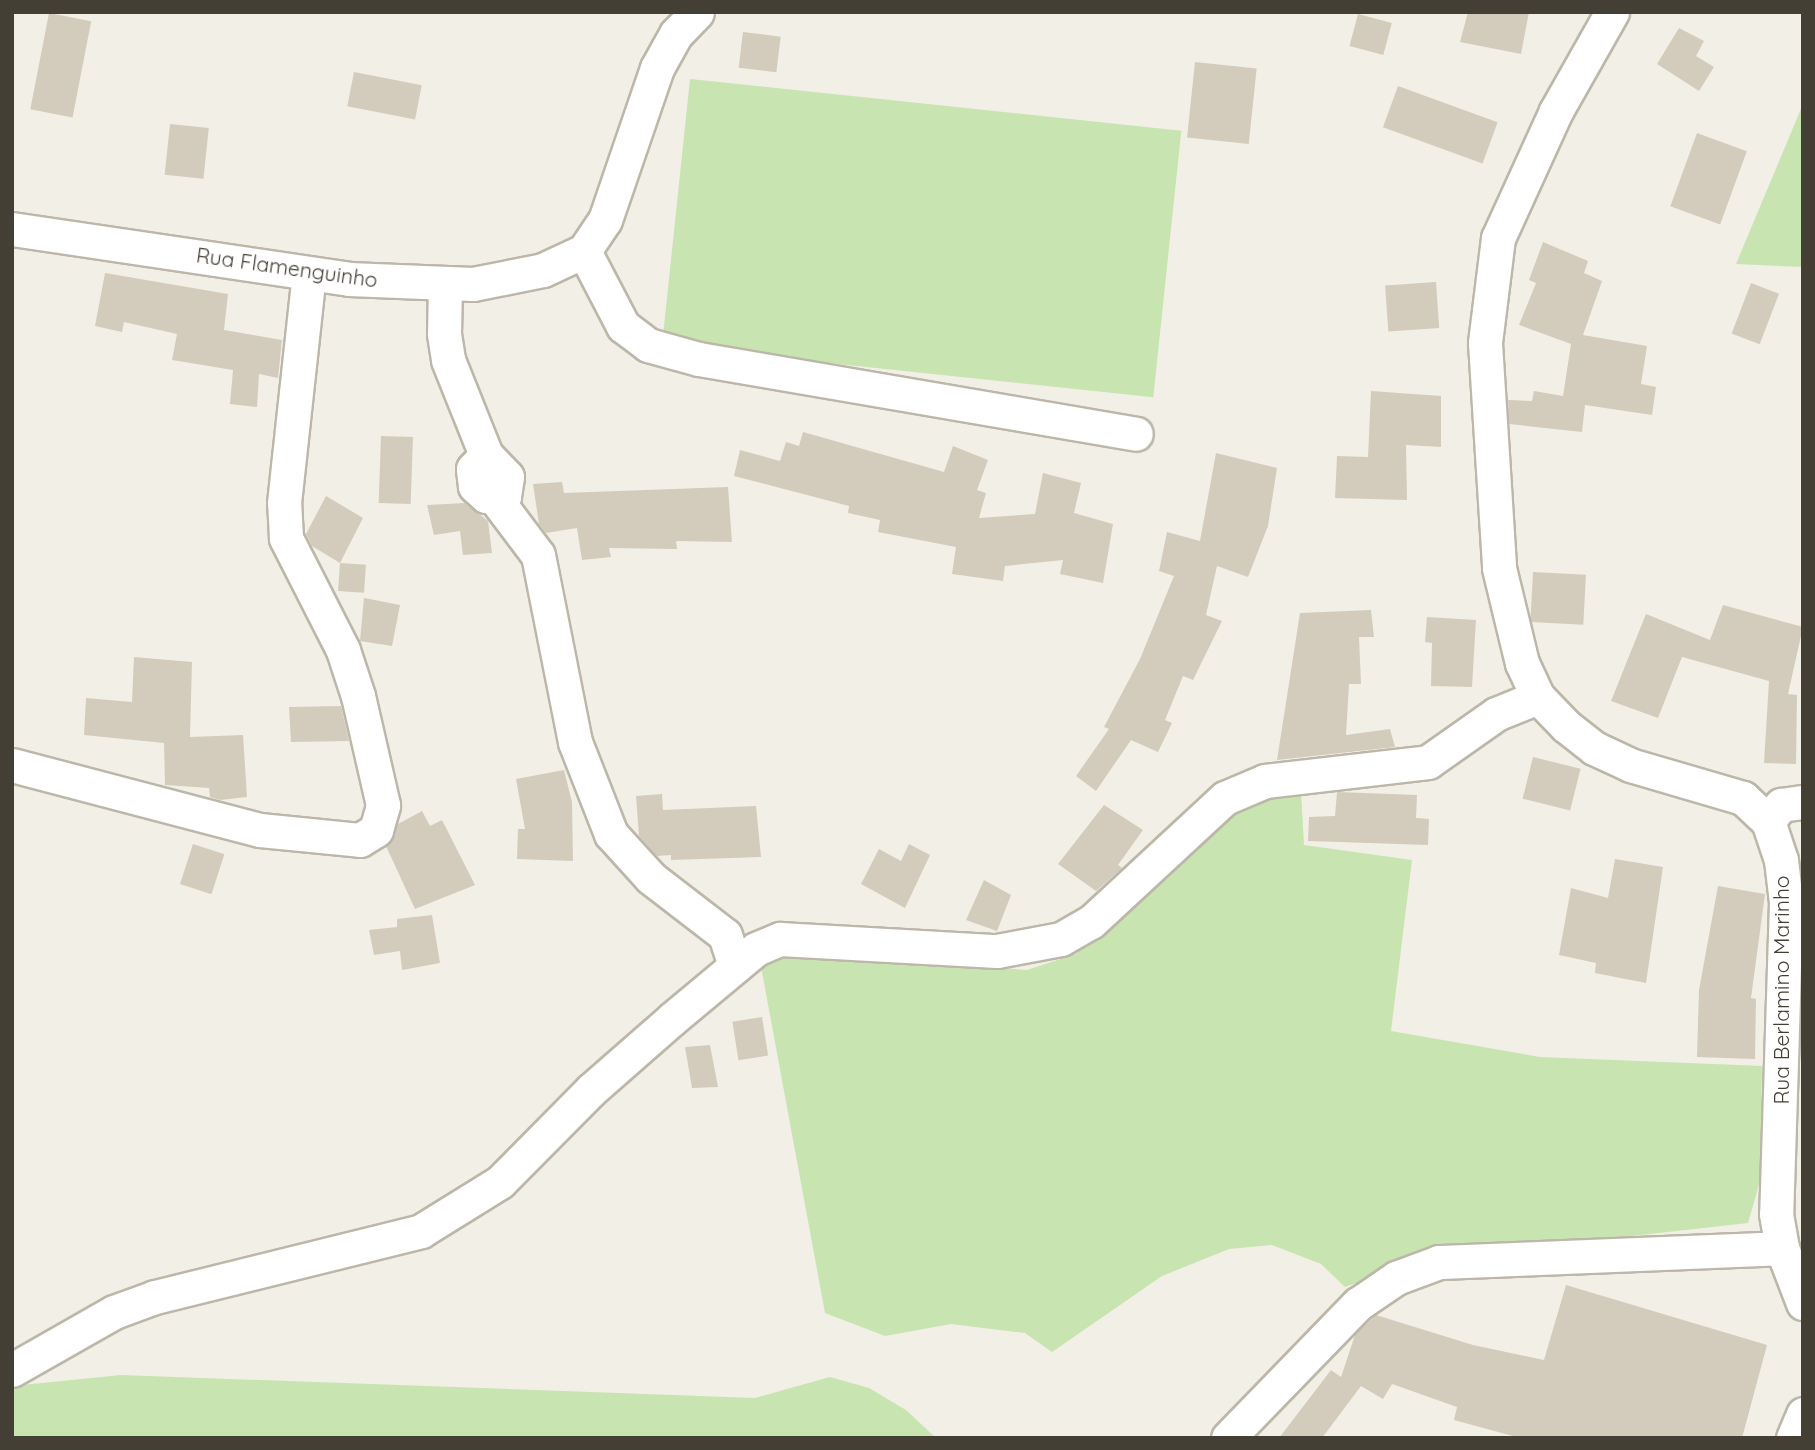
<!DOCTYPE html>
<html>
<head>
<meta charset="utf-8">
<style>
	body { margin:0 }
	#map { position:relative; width:1815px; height:1450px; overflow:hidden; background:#f2efe6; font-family:Quicksand,sans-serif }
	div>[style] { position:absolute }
	.green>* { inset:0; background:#c8e4b0; transform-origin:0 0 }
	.building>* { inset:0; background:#d3ccbc; transform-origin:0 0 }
	.roads { filter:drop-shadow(2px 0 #bcb7a9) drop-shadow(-2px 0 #bcb7a9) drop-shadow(0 2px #bcb7a9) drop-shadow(0 -2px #bcb7a9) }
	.street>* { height:33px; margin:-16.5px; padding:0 16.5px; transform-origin:16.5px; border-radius:16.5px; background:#fff }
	span { translate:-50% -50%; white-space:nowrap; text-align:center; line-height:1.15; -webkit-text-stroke:6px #fff; paint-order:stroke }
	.street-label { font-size:21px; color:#443f35 }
	.frame { position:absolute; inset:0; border:14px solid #443f35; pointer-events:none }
</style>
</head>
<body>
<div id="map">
	<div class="green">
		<i style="left:690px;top:79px;width:494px;height:268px;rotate:6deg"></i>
		<i style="clip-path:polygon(1803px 104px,1803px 267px,1736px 264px)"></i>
		<i style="clip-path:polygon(1301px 791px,1304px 845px,1412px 860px,1391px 1031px,1540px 1057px,1762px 1066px,1760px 1181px,1748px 1223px,1579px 1242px,1370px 1278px,1345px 1287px,1321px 1264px,1272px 1245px,1229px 1249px,1162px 1276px,1052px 1352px,1025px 1333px,951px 1324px,885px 1336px,825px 1313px,760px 961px,821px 954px,1027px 970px,1076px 954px,1205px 835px,1242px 808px,1282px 793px)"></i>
		<i style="clip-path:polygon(121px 1375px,755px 1398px,830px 1377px,869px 1388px,906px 1410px,936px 1438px,12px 1438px,12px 1386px)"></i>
	</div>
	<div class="building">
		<i style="clip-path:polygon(1468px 12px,1529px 12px,1521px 54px,1460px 42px)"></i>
		<i style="left:49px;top:13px;width:43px;height:98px;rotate:11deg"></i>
		<i style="left:1358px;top:14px;width:35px;height:33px;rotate:15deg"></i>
		<i style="clip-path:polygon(1679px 28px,1704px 41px,1696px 56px,1714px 67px,1699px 91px,1657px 64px)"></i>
		<i style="left:743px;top:32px;width:38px;height:36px;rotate:7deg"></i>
		<i style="left:1195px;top:62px;width:62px;height:76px;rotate:6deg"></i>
		<i style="left:354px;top:72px;width:69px;height:35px;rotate:11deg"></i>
		<i style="left:1398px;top:86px;width:106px;height:44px;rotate:20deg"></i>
		<i style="left:170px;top:124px;width:39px;height:51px;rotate:6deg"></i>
		<i style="left:1697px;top:133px;width:53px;height:78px;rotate:20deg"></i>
		<i style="clip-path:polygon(1543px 242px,1588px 261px,1584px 273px,1602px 281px,1583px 335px,1647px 346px,1641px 384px,1656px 387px,1652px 415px,1585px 405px,1582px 432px,1509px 424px,1508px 400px,1532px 401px,1534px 391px,1563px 396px,1571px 344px,1519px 325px,1536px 283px,1529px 280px)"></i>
		<i style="clip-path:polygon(105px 273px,228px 294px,224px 330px,282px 340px,278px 378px,259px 374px,257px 407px,230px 404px,233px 370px,172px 360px,177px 334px,124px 322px,122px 332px,95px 326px)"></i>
		<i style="left:1436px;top:282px;width:46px;height:51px;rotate:86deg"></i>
		<i style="left:1751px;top:283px;width:30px;height:54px;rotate:21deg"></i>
		<i style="clip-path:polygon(1371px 391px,1441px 396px,1441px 447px,1406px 445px,1407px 500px,1335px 498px,1337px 456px,1368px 457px)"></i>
		<i style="clip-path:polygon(803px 432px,944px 472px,953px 446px,988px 460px,977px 490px,986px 493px,979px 518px,1035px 514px,1043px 473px,1081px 483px,1074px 513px,1113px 524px,1103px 583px,1060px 574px,1063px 560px,1005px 566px,1003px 581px,952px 574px,956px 547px,878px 532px,880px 520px,848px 513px,849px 506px,734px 476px,740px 450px,780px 461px,786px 442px,799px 446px)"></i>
		<i style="left:381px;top:436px;width:32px;height:67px;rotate:2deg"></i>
		<i style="clip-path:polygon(1216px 453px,1277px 468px,1268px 526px,1248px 577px,1217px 566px,1206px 615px,1222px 621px,1193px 680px,1183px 676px,1165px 720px,1172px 723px,1158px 752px,1131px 740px,1096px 791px,1076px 776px,1109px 729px,1104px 727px,1140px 659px,1174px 576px,1159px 571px,1167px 532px,1200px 541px)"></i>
		<i style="clip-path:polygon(562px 482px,564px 493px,728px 487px,732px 542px,676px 541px,677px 549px,609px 548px,611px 557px,582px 560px,577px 528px,546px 533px,539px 524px,533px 484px)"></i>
		<i style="clip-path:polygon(326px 496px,363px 518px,340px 563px,312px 546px,306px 534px)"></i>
		<i style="clip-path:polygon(465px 503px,488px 521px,492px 553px,463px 555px,460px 531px,434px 535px,427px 505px)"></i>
		<i style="left:340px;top:563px;width:26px;height:28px;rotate:4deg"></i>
		<i style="left:1533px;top:572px;width:53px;height:50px;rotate:3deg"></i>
		<i style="clip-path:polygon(364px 598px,400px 605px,392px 646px,360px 641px)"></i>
		<i style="clip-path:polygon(1723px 605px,1803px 627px,1788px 694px,1797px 695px,1796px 764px,1764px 763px,1769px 681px,1682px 657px,1658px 718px,1611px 701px,1646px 614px,1710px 640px)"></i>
		<i style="clip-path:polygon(1371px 610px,1374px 637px,1359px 637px,1361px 684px,1349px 684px,1346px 735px,1390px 729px,1395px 747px,1277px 760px,1300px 613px)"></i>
		<i style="clip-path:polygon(1427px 617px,1476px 620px,1472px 687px,1431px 686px,1432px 643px,1425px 642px)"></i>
		<i style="clip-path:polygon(134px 657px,192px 662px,190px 737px,243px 735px,247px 797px,220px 800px,210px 797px,209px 788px,165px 785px,164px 743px,84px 735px,86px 698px,132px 702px)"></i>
		<i style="clip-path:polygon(341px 706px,349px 741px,291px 742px,289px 707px)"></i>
		<i style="left:1533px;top:757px;width:49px;height:43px;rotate:14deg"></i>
		<i style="clip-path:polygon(564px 770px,572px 802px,573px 861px,517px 859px,518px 829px,525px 829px,516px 779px)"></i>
		<i style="clip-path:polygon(1337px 792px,1417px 795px,1416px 818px,1429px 819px,1428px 845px,1308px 841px,1309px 817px,1335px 816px)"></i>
		<i style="clip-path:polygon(662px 794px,663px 810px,756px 806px,761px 857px,671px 860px,671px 855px,657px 856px,639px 836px,636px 796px)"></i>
		<i style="clip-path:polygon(1104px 805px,1143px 830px,1118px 865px,1122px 868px,1096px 891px,1058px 864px)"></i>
		<i style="clip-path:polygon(422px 811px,430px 826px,442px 820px,475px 885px,415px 909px,386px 846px,398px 824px)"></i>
		<i style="left:193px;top:844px;width:33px;height:42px;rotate:18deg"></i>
		<i style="clip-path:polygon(909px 844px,930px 855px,905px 908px,861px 884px,879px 849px,901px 861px)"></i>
		<i style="clip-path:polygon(1615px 859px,1663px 867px,1646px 983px,1595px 973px,1596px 963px,1559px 955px,1571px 888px,1608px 898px)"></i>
		<i style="clip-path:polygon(984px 880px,1011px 895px,997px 931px,966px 920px)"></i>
		<i style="clip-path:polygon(1718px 886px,1765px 894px,1751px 998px,1756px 999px,1755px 1059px,1697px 1057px,1699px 990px)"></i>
		<i style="clip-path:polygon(432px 915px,440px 963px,402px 970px,400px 951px,374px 955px,369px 930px,397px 927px,397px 919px)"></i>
		<i style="left:762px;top:1017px;width:39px;height:30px;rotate:81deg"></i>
		<i style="clip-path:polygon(710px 1045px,718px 1087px,692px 1088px,685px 1047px)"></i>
		<i style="clip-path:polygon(1566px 1285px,1767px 1345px,1742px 1438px,1520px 1438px,1454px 1420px,1457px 1407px,1392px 1384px,1383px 1399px,1361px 1386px,1322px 1438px,1279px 1438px,1331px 1370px,1341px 1377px,1355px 1335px,1376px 1315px,1473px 1345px,1544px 1360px)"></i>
	</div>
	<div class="roads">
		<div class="street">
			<i style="left:1612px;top:12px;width:114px;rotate:119.5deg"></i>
			<i style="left:1556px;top:111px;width:140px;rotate:114.5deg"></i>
			<i style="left:1498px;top:238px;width:106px;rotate:97.1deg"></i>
			<i style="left:1485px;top:343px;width:225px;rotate:86.4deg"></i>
			<i style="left:1499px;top:568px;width:98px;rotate:76.4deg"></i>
			<i style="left:1522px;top:663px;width:38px;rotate:65deg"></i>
			<i style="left:1538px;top:697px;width:40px;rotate:46deg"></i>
			<i style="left:1566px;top:726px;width:36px;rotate:38deg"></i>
			<i style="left:1594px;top:748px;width:40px;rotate:25deg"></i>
			<i style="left:1630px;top:765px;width:118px;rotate:16.3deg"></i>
			<i style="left:1743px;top:798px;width:34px;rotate:43deg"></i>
			<i style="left:1768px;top:821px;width:41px;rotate:71.6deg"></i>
			<i style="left:1781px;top:860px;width:42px;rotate:83.2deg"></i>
			<i style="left:1786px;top:902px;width:312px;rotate:91.8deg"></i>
			<i style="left:1776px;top:1214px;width:35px;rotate:80deg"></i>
			<i style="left:1782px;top:1248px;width:59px;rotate:69.1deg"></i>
			<i style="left:12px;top:229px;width:341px;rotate:8.4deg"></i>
			<i style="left:349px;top:279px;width:124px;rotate:2.3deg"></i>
			<i style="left:473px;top:284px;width:71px;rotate:-11.3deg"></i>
			<i style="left:543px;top:270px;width:45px;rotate:-24.9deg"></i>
			<i style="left:584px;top:251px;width:37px;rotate:-56deg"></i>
			<i style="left:605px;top:220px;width:161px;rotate:-71.1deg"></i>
			<i style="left:657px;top:68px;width:39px;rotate:-61deg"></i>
			<i style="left:676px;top:34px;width:30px;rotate:-46deg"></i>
			<i style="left:584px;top:251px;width:85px;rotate:62.5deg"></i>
			<i style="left:623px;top:326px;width:31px;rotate:37deg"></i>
			<i style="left:648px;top:345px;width:53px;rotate:15.4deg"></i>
			<i style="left:699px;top:359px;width:443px;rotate:9.7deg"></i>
			<i style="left:445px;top:283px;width:51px;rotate:91.1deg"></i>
			<i style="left:444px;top:334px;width:26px;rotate:81deg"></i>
			<i style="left:448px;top:360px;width:102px;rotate:68.2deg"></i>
			<i style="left:486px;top:455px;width:30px;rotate:46deg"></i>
			<i style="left:507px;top:477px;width:20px;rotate:99deg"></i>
			<i style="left:504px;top:497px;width:18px;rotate:-177deg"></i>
			<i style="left:486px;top:496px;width:15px;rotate:-138deg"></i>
			<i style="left:475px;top:486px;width:17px;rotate:-97deg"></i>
			<i style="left:473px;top:469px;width:19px;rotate:-47deg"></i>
			<i style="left:495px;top:498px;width:71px;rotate:53deg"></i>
			<i style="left:538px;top:555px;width:191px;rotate:78.8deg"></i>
			<i style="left:575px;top:742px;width:99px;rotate:68.6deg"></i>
			<i style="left:611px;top:834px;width:59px;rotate:47.7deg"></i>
			<i style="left:651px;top:878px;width:93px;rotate:37.6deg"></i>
			<i style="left:725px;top:935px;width:33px;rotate:72deg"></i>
			<i style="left:12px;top:765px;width:256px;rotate:14.7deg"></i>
			<i style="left:260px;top:830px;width:100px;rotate:5.7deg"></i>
			<i style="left:360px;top:840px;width:19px;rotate:-32deg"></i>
			<i style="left:376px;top:830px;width:26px;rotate:-74deg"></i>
			<i style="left:383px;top:805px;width:112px;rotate:-102.9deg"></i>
			<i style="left:358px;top:696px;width:48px;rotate:-108.1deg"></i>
			<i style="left:343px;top:650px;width:126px;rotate:-117deg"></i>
			<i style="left:286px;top:538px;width:35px;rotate:-93deg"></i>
			<i style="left:284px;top:503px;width:231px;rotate:-83.8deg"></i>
			<i style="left:1768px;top:821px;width:21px;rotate:-51deg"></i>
			<i style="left:1781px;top:805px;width:22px;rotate:-8deg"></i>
			<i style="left:12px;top:1370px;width:117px;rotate:-29.6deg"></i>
			<i style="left:114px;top:1312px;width:44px;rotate:-20.1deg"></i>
			<i style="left:155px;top:1297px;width:274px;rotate:-13.9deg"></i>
			<i style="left:421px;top:1231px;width:93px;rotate:-31.8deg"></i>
			<i style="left:500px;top:1182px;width:129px;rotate:-45.3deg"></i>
			<i style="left:591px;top:1090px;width:108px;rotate:-41.2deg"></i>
			<i style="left:672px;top:1019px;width:109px;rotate:-39.8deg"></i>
			<i style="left:756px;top:949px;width:26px;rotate:-23deg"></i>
			<i style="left:780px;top:939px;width:217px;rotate:3.2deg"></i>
			<i style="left:997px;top:951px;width:65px;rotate:-10.6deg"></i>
			<i style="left:1061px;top:939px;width:34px;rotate:-30deg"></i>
			<i style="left:1091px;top:922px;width:183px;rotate:-42.8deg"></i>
			<i style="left:1225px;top:798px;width:43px;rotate:-23deg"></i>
			<i style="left:1265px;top:781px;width:164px;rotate:-6.6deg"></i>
			<i style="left:1428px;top:762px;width:83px;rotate:-35.2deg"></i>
			<i style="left:1496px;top:714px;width:45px;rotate:-22deg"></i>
			<i style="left:1228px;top:1438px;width:187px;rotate:-45.9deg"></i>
			<i style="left:1358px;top:1304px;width:46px;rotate:-34.4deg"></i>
			<i style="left:1396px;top:1278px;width:46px;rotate:-20.4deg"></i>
			<i style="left:1439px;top:1262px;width:343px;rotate:-2.3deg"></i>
			<i style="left:1793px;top:1438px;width:26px;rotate:-67deg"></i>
		</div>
	</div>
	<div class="street-label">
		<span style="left:287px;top:267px;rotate:8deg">Rua Flamenguinho</span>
		<span style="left:1781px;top:990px;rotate:-90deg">Rua Berlamino Marinho</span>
	</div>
	<div class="frame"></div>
</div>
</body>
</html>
